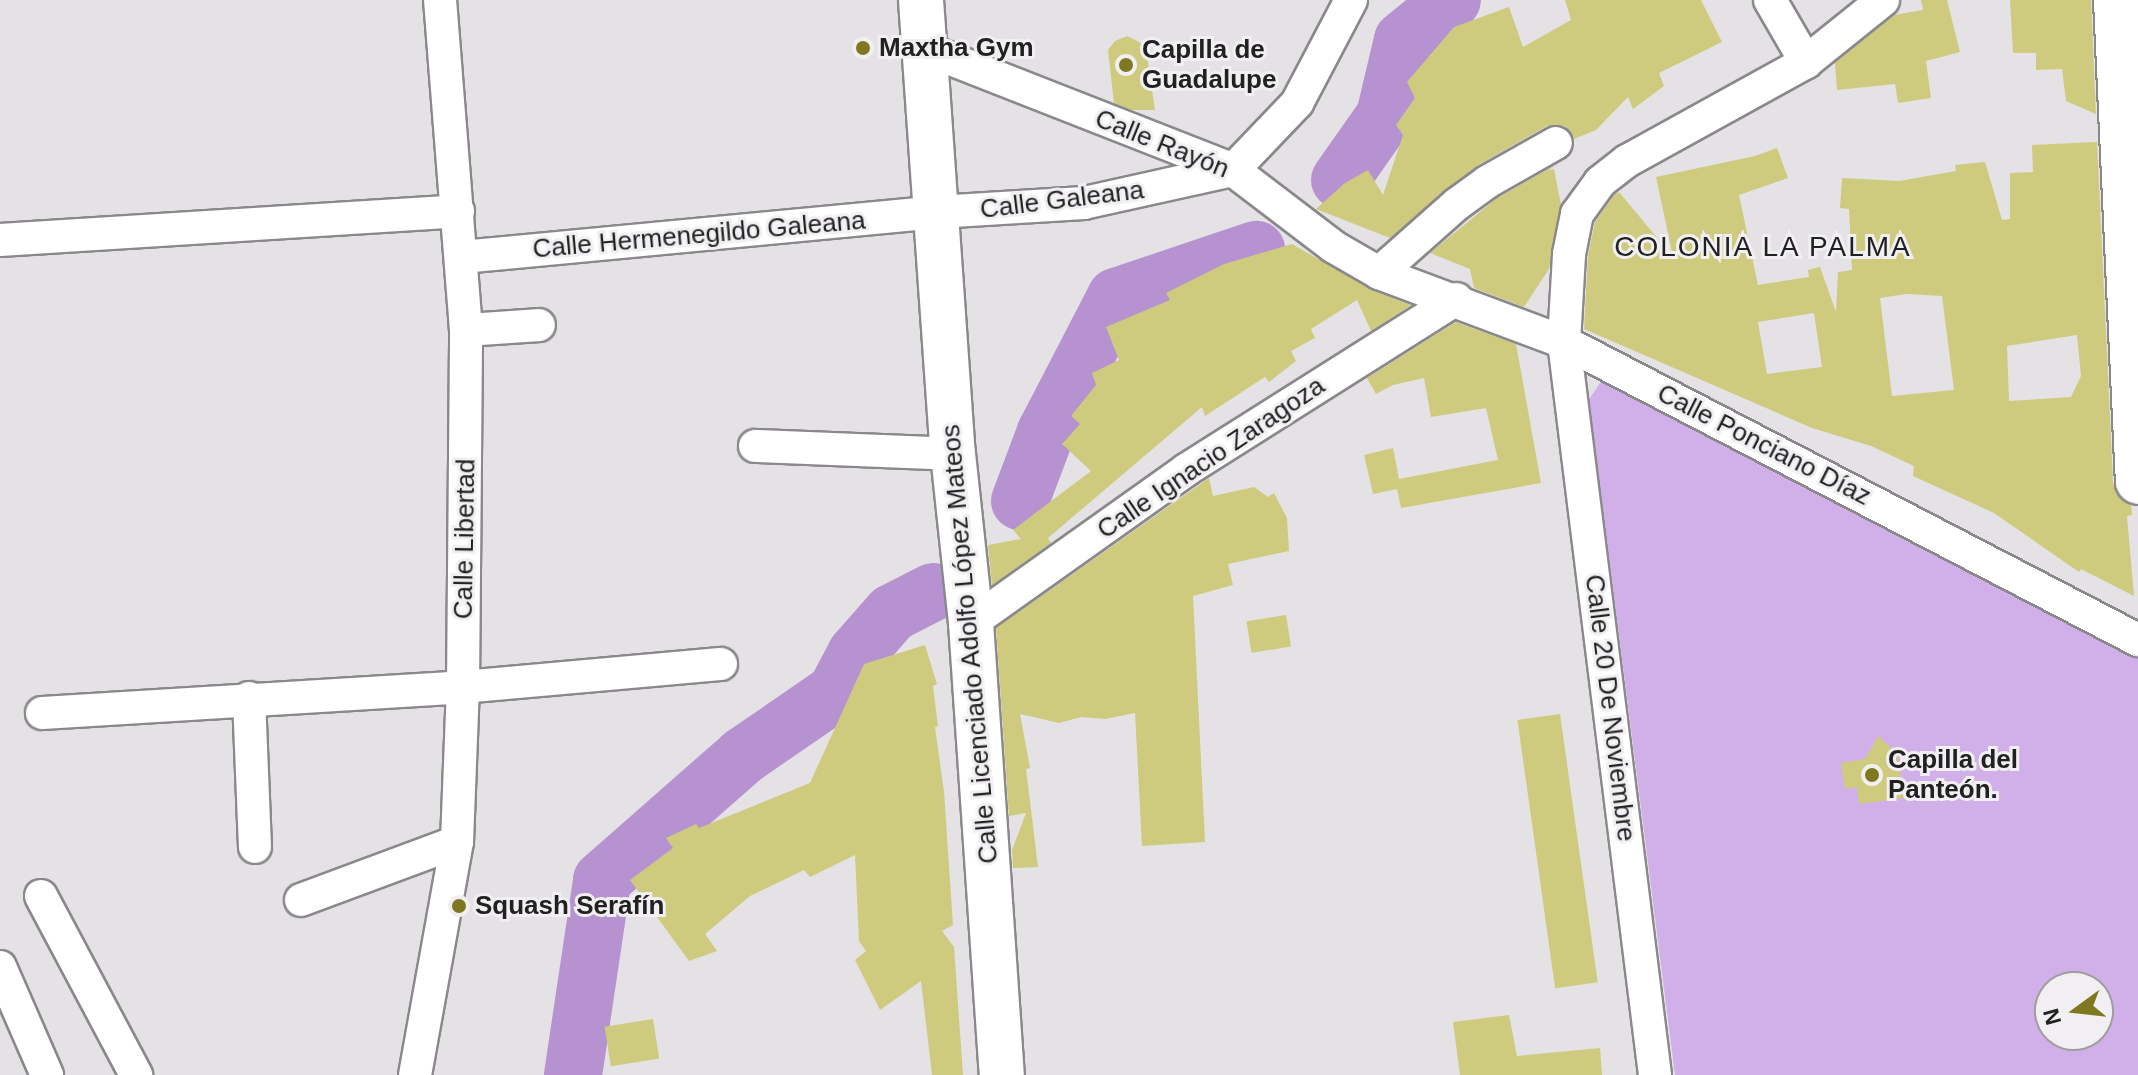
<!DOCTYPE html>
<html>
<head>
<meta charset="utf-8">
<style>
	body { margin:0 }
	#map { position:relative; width:2138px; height:1075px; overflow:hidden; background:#e4e2e5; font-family:Arial,sans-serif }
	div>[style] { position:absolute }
	.green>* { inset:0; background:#d1b0ea }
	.river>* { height:58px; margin:-29px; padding:0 29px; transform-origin:29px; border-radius:29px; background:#b692d1 }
	.building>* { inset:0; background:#cecb7e; transform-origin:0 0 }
	.roads { filter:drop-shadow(2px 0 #8a888b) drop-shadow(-2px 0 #8a888b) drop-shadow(0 2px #8a888b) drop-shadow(0 -2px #8a888b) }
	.street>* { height:32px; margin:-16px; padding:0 16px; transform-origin:16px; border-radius:16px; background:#fff }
	.secondary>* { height:44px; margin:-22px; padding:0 22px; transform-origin:22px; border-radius:22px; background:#fff }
	.dots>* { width:22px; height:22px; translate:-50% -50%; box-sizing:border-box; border:4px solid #f1eff2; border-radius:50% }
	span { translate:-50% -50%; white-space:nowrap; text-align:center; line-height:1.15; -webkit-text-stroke:6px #f1eff2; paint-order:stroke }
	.poi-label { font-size:26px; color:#222122; font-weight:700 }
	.left { translate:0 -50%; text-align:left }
	.street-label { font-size:26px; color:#222122 }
	.neighbourhood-label { font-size:28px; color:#222122; letter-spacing:2px }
	.north { position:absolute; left:2034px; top:971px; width:80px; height:80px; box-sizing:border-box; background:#f1eff2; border:2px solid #9e9d9f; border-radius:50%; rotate:255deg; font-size:22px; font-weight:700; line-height:32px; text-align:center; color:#222122 }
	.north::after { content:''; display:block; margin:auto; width:28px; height:36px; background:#7e7920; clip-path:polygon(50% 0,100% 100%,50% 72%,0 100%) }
</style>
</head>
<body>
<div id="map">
	<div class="green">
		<i style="clip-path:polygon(evenodd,1605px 376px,2138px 649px,2138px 1075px,1675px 1075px,1589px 399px,1605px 376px,2050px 987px,2098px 987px,2098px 1035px,2050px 1035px,2050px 987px)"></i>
	</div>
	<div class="river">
		<i style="left:1340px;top:180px;width:78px;rotate:-54.9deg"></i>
		<i style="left:1385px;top:116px;width:78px;rotate:-76.7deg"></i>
		<i style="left:1403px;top:40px;width:63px;rotate:-39.2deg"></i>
		<i style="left:1020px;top:501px;width:74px;rotate:-69.4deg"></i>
		<i style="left:1046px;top:432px;width:152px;rotate:-62.6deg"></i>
		<i style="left:1116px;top:297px;width:148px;rotate:-18.6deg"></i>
		<i style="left:573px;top:1075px;width:197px;rotate:-81.5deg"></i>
		<i style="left:602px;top:880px;width:188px;rotate:-41.3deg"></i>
		<i style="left:743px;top:756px;width:113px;rotate:-34.5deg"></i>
		<i style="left:836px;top:692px;width:43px;rotate:-62.2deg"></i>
		<i style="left:856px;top:654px;width:55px;rotate:-48.7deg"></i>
		<i style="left:892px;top:613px;width:46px;rotate:-27.1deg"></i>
	</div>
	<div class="building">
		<i style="clip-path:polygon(1565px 0,1701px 0,1722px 42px,1659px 73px,1664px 86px,1633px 109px,1628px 97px,1596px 130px,1574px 139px,1565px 126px,1547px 126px,1478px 165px,1390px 238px,1316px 209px,1345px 183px,1368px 170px,1383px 195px,1403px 135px,1396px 125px,1415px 98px,1407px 82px,1454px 27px,1509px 7px,1523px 47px,1571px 20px)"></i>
		<i style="clip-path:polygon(1921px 0,1947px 0,1960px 52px,1926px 61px,1931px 98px,1898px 103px,1895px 84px,1837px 90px,1835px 63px,1894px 15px,1923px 10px)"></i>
		<i style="clip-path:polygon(2010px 0,2091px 0,2096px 114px,2066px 101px,2062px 69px,2036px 70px,2036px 53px,2013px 53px)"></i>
		<i style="clip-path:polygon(1127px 36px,1141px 43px,1146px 50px,1155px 110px,1131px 110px,1114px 103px,1108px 50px,1115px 41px)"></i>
		<i style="clip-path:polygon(evenodd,2097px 142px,2113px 482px,2117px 495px,2131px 504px,2132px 515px,2127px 516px,2134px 596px,2081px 569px,2079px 572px,1994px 513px,1913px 476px,1914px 466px,1871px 446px,1812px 428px,1584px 329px,1588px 256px,1595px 222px,1614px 195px,1619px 192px,1673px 257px,1656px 177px,1755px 156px,1777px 148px,1788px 178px,1739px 195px,1758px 285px,1809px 277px,1808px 270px,1820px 267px,1836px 312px,1838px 272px,1852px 270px,1849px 209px,1840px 208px,1842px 178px,1899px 181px,1956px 171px,1955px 165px,1985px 162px,2002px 220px,2010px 219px,2010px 173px,2033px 172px,2032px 145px,2097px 142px,1906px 294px,1942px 296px,1954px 390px,1892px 396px,1880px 298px,1906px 294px,2097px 142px,1814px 313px,1822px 367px,1767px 374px,1758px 322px,1814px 313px,2097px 142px,2077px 335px,2081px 376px,2071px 397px,2009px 401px,2007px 346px,2077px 335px)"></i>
		<i style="clip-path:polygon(1554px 166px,1549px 170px,1554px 169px,1561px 205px,1549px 269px,1524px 307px,1474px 288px,1470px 269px,1430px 253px,1497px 198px)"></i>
		<i style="clip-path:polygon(1292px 244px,1370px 289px,1411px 305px,1371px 331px,1357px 300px,1311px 329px,1315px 338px,1291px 351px,1296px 361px,1269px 382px,1265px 377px,1205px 416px,1202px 407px,1048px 538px,1051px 543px,992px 585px,988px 545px,1021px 539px,1013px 530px,1091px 471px,1062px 444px,1080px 424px,1071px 416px,1096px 385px,1092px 373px,1119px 360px,1106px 327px,1170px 300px,1166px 293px,1224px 264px)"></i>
		<i style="clip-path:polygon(1456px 322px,1516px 344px,1541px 483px,1401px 508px,1397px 489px,1373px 494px,1364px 455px,1393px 448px,1399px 479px,1498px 460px,1486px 408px,1431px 417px,1424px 378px,1393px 385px,1376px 394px,1367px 378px)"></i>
		<i style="clip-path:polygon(1209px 478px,1213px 496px,1254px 487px,1268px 497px,1274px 493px,1287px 518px,1289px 551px,1228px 564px,1233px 585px,1193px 596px,1205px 842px,1142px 846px,1135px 713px,1105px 719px,1081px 717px,1059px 723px,1020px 714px,1030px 768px,1026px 769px,1038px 867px,1013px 868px,1012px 850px,1026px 813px,1009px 816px,996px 628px)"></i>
		<i style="left:1286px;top:615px;width:32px;height:40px;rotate:81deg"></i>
		<i style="clip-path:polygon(925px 645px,937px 684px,933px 686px,938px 726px,935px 727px,944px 792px,953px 925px,942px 931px,954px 947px,963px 1075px,932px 1075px,921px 981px,880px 1010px,855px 960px,866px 951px,859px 941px,855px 855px,810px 877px,804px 870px,750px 896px,705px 934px,717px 951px,689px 961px,630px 880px,673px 848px,666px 838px,696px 824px,699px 828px,810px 783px,864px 664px)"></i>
		<i style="left:1560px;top:714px;width:271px;height:43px;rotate:82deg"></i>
		<i style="clip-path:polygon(1878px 736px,1897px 753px,1904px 798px,1859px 804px,1857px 787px,1845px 789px,1841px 763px,1865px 759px)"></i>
		<i style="clip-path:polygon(1509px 1015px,1517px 1056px,1600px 1048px,1602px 1075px,1460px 1075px,1453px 1022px)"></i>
		<i style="left:653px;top:1019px;width:40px;height:49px;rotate:81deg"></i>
	</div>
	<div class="roads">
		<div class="street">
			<i style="left:1770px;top:0;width:72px;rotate:59.9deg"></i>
			<i style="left:925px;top:49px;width:331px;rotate:21.4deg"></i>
			<i style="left:1233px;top:170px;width:127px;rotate:37.3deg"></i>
			<i style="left:1334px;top:247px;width:52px;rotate:30deg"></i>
			<i style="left:1379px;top:273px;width:197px;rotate:20.5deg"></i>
			<i style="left:1564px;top:342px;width:647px;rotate:27.44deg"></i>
			<i style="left:1233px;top:170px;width:93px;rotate:-46.3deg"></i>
			<i style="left:1297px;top:103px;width:116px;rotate:-62.3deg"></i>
			<i style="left:0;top:240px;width:459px;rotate:-3.6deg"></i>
			<i style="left:462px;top:257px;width:477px;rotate:-5.4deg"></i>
			<i style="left:937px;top:212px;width:147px;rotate:-3.5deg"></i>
			<i style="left:1084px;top:203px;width:153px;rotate:-12.5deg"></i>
			<i style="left:1379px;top:273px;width:104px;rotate:-41.5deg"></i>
			<i style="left:1457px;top:204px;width:37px;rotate:-36deg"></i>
			<i style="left:1487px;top:182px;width:79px;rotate:-29.5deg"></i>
			<i style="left:466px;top:330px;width:73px;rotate:-3.9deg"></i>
			<i style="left:755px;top:446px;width:198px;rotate:2.3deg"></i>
			<i style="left:971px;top:623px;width:264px;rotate:-35.4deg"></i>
			<i style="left:1186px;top:470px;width:320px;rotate:-32.3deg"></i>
			<i style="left:249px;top:698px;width:149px;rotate:87.7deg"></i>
			<i style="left:42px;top:713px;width:422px;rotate:-3.5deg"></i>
			<i style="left:463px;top:687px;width:259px;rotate:-5.1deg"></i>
			<i style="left:41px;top:896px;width:203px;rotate:62deg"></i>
			<i style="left:301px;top:900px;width:166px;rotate:-20.4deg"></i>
			<i style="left:0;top:967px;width:118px;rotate:66.5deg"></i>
			<i style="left:415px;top:1075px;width:237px;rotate:-79.8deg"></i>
			<i style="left:457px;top:842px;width:155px;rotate:-87.8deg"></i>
			<i style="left:463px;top:687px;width:357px;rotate:-89.5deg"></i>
			<i style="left:466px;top:330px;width:331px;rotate:-94.5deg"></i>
			<i style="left:1655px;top:1075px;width:739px;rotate:-97.08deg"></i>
			<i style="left:1564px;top:342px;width:88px;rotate:-86.7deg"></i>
			<i style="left:1569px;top:254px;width:41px;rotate:-78.7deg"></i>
			<i style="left:1577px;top:214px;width:39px;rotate:-54deg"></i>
			<i style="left:1600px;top:182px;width:34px;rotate:-38deg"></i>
			<i style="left:1627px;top:161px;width:205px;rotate:-28.9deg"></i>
			<i style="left:1806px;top:62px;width:99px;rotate:-38.8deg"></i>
		</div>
		<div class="secondary">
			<i style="left:921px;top:0;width:455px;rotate:86deg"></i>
			<i style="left:953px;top:454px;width:170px;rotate:83.9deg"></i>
			<i style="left:971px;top:623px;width:453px;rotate:86.1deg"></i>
			<i style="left:2116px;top:0;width:482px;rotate:87.4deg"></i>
		</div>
	</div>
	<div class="dots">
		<i style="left:863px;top:48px;background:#7e7920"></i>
		<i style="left:1126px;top:65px;background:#7e7920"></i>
		<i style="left:1872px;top:775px;background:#7e7920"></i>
		<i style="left:459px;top:906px;background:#7e7920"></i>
	</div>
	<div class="poi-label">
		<span class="left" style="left:879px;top:48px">Maxtha Gym</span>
		<span class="left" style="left:1142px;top:65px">Capilla de<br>Guadalupe</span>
		<span class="left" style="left:1888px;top:775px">Capilla del<br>Panteón.</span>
		<span class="left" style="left:475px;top:906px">Squash Serafín</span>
	</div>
	<div class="street-label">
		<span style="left:1162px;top:144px;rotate:22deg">Calle Rayón</span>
		<span style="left:1062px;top:200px;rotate:-7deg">Calle Galeana</span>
		<span style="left:699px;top:235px;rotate:-5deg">Calle Hermenegildo Galeana</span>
		<span style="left:1764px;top:445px;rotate:27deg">Calle Ponciano Díaz</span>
		<span style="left:1211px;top:458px;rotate:-34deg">Calle Ignacio Zaragoza</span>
		<span style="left:465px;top:539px;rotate:-89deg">Calle Libertad</span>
		<span style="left:970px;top:644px;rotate:-95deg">Calle Licenciado Adolfo López Mateos</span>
		<span style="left:1610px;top:708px;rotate:83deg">Calle 20 De Noviembre</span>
	</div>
	<div class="neighbourhood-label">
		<span style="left:1763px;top:247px">COLONIA LA PALMA</span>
	</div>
	<div class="north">N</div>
</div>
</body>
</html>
